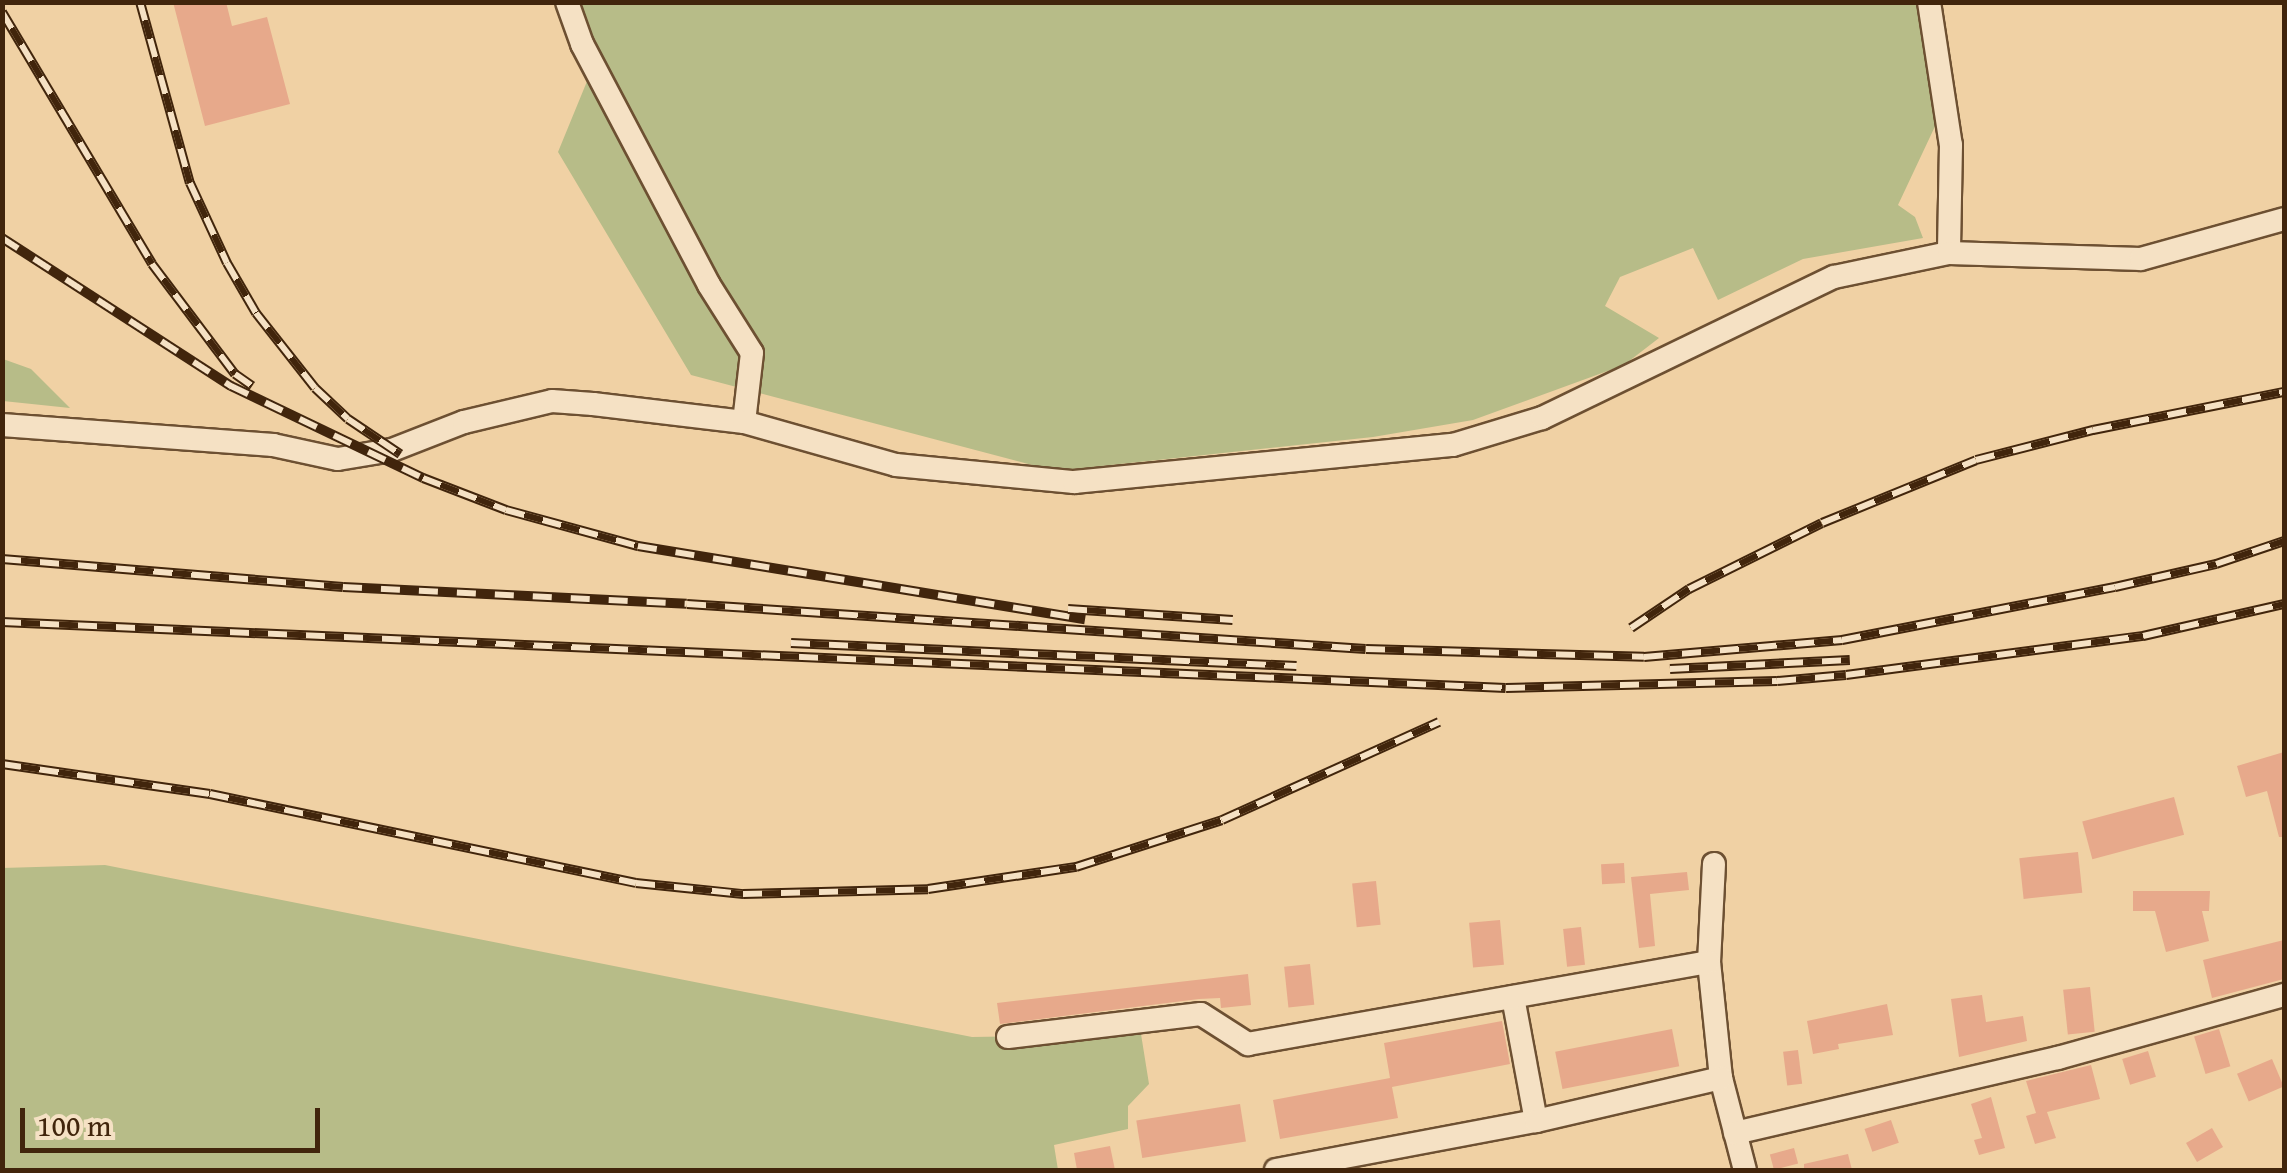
<!DOCTYPE html>
<html>
<head>
<meta charset="utf-8">
<style>
	body { margin:0 }
	#map { position:relative; width:2287px; height:1173px; overflow:hidden; background:#f0d1a4; font-family:"Gentium Book Plus",serif }
	div>[style] { position:absolute }
	.green>* { inset:0; background:#b7bc88 }
	.building>* { inset:0; background:#e7a98b; transform-origin:0 0 }
	.roads { filter:drop-shadow(2px 0 #6d5032) drop-shadow(-2px 0 #6d5032) drop-shadow(0 2px #6d5032) drop-shadow(0 -2px #6d5032) }
	.street>* { height:22px; margin:-11px; padding:0 11px; transform-origin:11px; border-radius:11px; background:#f5e1c4 }
	.rail>* { height:10px; margin-top:-5px; transform-origin:0; background:repeating-linear-gradient(90deg,#f5e1c4 0 19px,#41250c 0 38px); box-sizing:border-box; border-block:2px solid #41250c }
	span { translate:-50% -50%; white-space:nowrap; text-align:center; line-height:1.15; -webkit-text-stroke:9px #f5e1c4; paint-order:stroke }
	.frame { position:absolute; inset:0; border:5px solid #41250c; pointer-events:none }
	.scale { position:absolute; left:20px; top:1108px; width:300px; height:45px; box-sizing:border-box; border:5px solid #41250c; border-top:0; padding-left:12px; font-size:30px; line-height:35px; white-space:nowrap; color:#41250c; -webkit-text-stroke:8px #f5e1c4; paint-order:stroke }
</style>
</head>
<body>
<div id="map">
	<div class="green">
		<i style="clip-path:polygon(577px 2px,1919px 3px,1938px 120px,1898px 205px,1915px 217px,1923px 238px,1803px 259px,1718px 300px,1693px 248px,1620px 277px,1605px 306px,1659px 338px,1624px 365px,1473px 420px,1373px 437px,1055px 471px,691px 375px,558px 152px,590px 74px)"></i>
		<i style="clip-path:polygon(3px 359px,31px 369px,70px 408px,3px 401px)"></i>
		<i style="clip-path:polygon(105px 865px,972px 1037px,1141px 1034px,1149px 1084px,1128px 1106px,1128px 1129px,1054px 1145px,1058px 1170px,3px 1170px,2px 868px)"></i>
	</div>
	<div class="building">
		<i style="clip-path:polygon(173px 2px,226px 2px,232px 26px,267px 17px,290px 104px,205px 126px)"></i>
		<i style="clip-path:polygon(2284px 752px,2284px 837px,2279px 837px,2267px 791px,2246px 797px,2237px 766px)"></i>
		<i style="left:2174px;top:797px;width:39px;height:95px;rotate:75deg"></i>
		<i style="left:2078px;top:852px;width:41px;height:59px;rotate:84deg"></i>
		<i style="left:1624px;top:863px;width:20px;height:23px;rotate:87deg"></i>
		<i style="clip-path:polygon(1687px 872px,1689px 890px,1650px 894px,1655px 946px,1639px 948px,1631px 877px)"></i>
		<i style="left:1376px;top:881px;width:44px;height:24px;rotate:84deg"></i>
		<i style="clip-path:polygon(2133px 891px,2210px 891px,2209px 911px,2202px 911px,2209px 941px,2166px 952px,2155px 911px,2133px 911px)"></i>
		<i style="left:1500px;top:920px;width:45px;height:31px;rotate:85deg"></i>
		<i style="left:1581px;top:927px;width:38px;height:18px;rotate:84deg"></i>
		<i style="clip-path:polygon(2284px 940px,2284px 979px,2212px 998px,2203px 960px)"></i>
		<i style="left:1310px;top:964px;width:41px;height:26px;rotate:84deg"></i>
		<i style="clip-path:polygon(1248px 974px,1251px 1005px,1221px 1008px,1220px 998px,1199px 999px,1000px 1024px,997px 1003px)"></i>
		<i style="left:2090px;top:987px;width:45px;height:27px;rotate:84deg"></i>
		<i style="clip-path:polygon(1982px 995px,1986px 1022px,2023px 1016px,2027px 1041px,1959px 1057px,1951px 999px)"></i>
		<i style="clip-path:polygon(1887px 1004px,1893px 1035px,1838px 1044px,1839px 1049px,1813px 1054px,1807px 1021px)"></i>
		<i style="clip-path:polygon(1502px 1021px,1510px 1064px,1392px 1087px,1398px 1118px,1280px 1139px,1273px 1100px,1390px 1078px,1384px 1043px)"></i>
		<i style="left:1672px;top:1029px;width:38px;height:119px;rotate:79deg"></i>
		<i style="left:2219px;top:1029px;width:39px;height:26px;rotate:73deg"></i>
		<i style="left:1798px;top:1050px;width:34px;height:15px;rotate:83deg"></i>
		<i style="left:2148px;top:1051px;width:27px;height:27px;rotate:73deg"></i>
		<i style="left:2272px;top:1059px;width:30px;height:38px;rotate:67deg"></i>
		<i style="clip-path:polygon(2091px 1065px,2100px 1099px,2047px 1112px,2056px 1138px,2035px 1144px,2026px 1116px,2036px 1113px,2026px 1081px)"></i>
		<i style="clip-path:polygon(1991px 1097px,2005px 1148px,1979px 1155px,1974px 1140px,1982px 1138px,1971px 1104px)"></i>
		<i style="left:1240px;top:1104px;width:38px;height:105px;rotate:81deg"></i>
		<i style="left:1891px;top:1120px;width:24px;height:28px;rotate:71deg"></i>
		<i style="left:2212px;top:1128px;width:22px;height:30px;rotate:60deg"></i>
		<i style="clip-path:polygon(1110px 1146px,1115px 1170px,1077px 1170px,1074px 1153px)"></i>
		<i style="left:1794px;top:1148px;width:16px;height:25px;rotate:75deg"></i>
		<i style="clip-path:polygon(1848px 1154px,1852px 1170px,1804px 1170px,1804px 1164px)"></i>
	</div>
	<div class="roads">
		<div class="street">
			<i style="left:567px;top:2px;width:45px;rotate:70.3deg"></i>
			<i style="left:582px;top:44px;width:272px;rotate:62.2deg"></i>
			<i style="left:709px;top:285px;width:80px;rotate:57.7deg"></i>
			<i style="left:752px;top:353px;width:69px;rotate:96.6deg"></i>
			<i style="left:1929px;top:2px;width:145px;rotate:81.3deg"></i>
			<i style="left:1951px;top:145px;width:108px;rotate:91.1deg"></i>
			<i style="left:2px;top:425px;width:272px;rotate:4.2deg"></i>
			<i style="left:273px;top:445px;width:66px;rotate:12.2deg"></i>
			<i style="left:338px;top:459px;width:55px;rotate:-9.5deg"></i>
			<i style="left:392px;top:450px;width:77px;rotate:-21.3deg"></i>
			<i style="left:464px;top:422px;width:90px;rotate:-13.4deg"></i>
			<i style="left:552px;top:401px;width:41px;rotate:4.2deg"></i>
			<i style="left:593px;top:404px;width:152px;rotate:6.8deg"></i>
			<i style="left:744px;top:422px;width:158px;rotate:15.8deg"></i>
			<i style="left:896px;top:465px;width:179px;rotate:5.5deg"></i>
			<i style="left:1074px;top:482px;width:381px;rotate:-5.6deg"></i>
			<i style="left:1453px;top:445px;width:93px;rotate:-16.9deg"></i>
			<i style="left:1542px;top:418px;width:324px;rotate:-25.8deg"></i>
			<i style="left:1834px;top:277px;width:117px;rotate:-11.8deg"></i>
			<i style="left:1949px;top:253px;width:192px;rotate:1.8deg"></i>
			<i style="left:2141px;top:259px;width:148px;rotate:-15.6deg"></i>
			<i style="left:1714px;top:864px;width:98px;rotate:92.9deg"></i>
			<i style="left:1709px;top:962px;width:117px;rotate:84.1deg"></i>
			<i style="left:1721px;top:1078px;width:95px;rotate:75.4deg"></i>
			<i style="left:1513px;top:997px;width:126px;rotate:79.5deg"></i>
			<i style="left:1008px;top:1037px;width:194px;rotate:-6.8deg"></i>
			<i style="left:1201px;top:1014px;width:56px;rotate:32.6deg"></i>
			<i style="left:1248px;top:1044px;width:468px;rotate:-10.1deg"></i>
			<i style="left:1735px;top:1133px;width:332px;rotate:-13.1deg"></i>
			<i style="left:2058px;top:1058px;width:235px;rotate:-15.6deg"></i>
			<i style="left:1276px;top:1170px;width:265px;rotate:-10.7deg"></i>
			<i style="left:1536px;top:1121px;width:190px;rotate:-13.1deg"></i>
		</div>
	</div>
	<div class="rail">
		<i style="left:140px;top:2px;width:188px;rotate:74.6deg"></i>
		<i style="left:190px;top:183px;width:88px;rotate:65.2deg"></i>
		<i style="left:227px;top:263px;width:58px;rotate:59.9deg"></i>
		<i style="left:256px;top:313px;width:95px;rotate:51.8deg"></i>
		<i style="left:315px;top:388px;width:45px;rotate:43.2deg"></i>
		<i style="left:348px;top:419px;width:63px;rotate:33.9deg"></i>
		<i style="left:2px;top:12px;width:293px;rotate:59.2deg"></i>
		<i style="left:152px;top:264px;width:138px;rotate:53deg"></i>
		<i style="left:235px;top:374px;width:21px;rotate:35deg"></i>
		<i style="left:2px;top:238px;width:273px;rotate:32.9deg"></i>
		<i style="left:231px;top:386px;width:213px;rotate:25.6deg"></i>
		<i style="left:423px;top:478px;width:89px;rotate:21.1deg"></i>
		<i style="left:506px;top:510px;width:137px;rotate:15.3deg"></i>
		<i style="left:638px;top:546px;width:453px;rotate:9.3deg"></i>
		<i style="left:2px;top:559px;width:342px;rotate:4.7deg"></i>
		<i style="left:343px;top:587px;width:344px;rotate:2.8deg"></i>
		<i style="left:687px;top:604px;width:680px;rotate:3.79deg"></i>
		<i style="left:1366px;top:649px;width:278px;rotate:1.6deg"></i>
		<i style="left:1644px;top:657px;width:199px;rotate:-4.9deg"></i>
		<i style="left:1842px;top:640px;width:278px;rotate:-11deg"></i>
		<i style="left:2115px;top:587px;width:104px;rotate:-12.8deg"></i>
		<i style="left:2216px;top:564px;width:72px;rotate:-18.7deg"></i>
		<i style="left:1068px;top:609px;width:165px;rotate:3.8deg"></i>
		<i style="left:2px;top:622px;width:1505px;rotate:2.51deg"></i>
		<i style="left:1506px;top:688px;width:271px;rotate:-1.5deg"></i>
		<i style="left:1777px;top:681px;width:69px;rotate:-5deg"></i>
		<i style="left:1846px;top:675px;width:300px;rotate:-7.5deg"></i>
		<i style="left:2143px;top:636px;width:145px;rotate:-12.8deg"></i>
		<i style="left:1631px;top:628px;width:70px;rotate:-33.9deg"></i>
		<i style="left:1689px;top:589px;width:148px;rotate:-26.4deg"></i>
		<i style="left:1822px;top:523px;width:166px;rotate:-22.2deg"></i>
		<i style="left:1976px;top:460px;width:121px;rotate:-14.4deg"></i>
		<i style="left:2093px;top:430px;width:195px;rotate:-11.3deg"></i>
		<i style="left:791px;top:643px;width:506px;rotate:2.61deg"></i>
		<i style="left:1670px;top:669px;width:180px;rotate:-2.9deg"></i>
		<i style="left:2px;top:764px;width:210px;rotate:8.2deg"></i>
		<i style="left:210px;top:794px;width:435px;rotate:11.8deg"></i>
		<i style="left:636px;top:883px;width:108px;rotate:5.9deg"></i>
		<i style="left:743px;top:894px;width:185px;rotate:-1.5deg"></i>
		<i style="left:928px;top:889px;width:150px;rotate:-8.5deg"></i>
		<i style="left:1076px;top:867px;width:153px;rotate:-17.8deg"></i>
		<i style="left:1222px;top:820px;width:238px;rotate:-24.3deg"></i>
	</div>
	<div class="frame"></div>
	<div class="scale">100 m</div>
</div>
</body>
</html>
